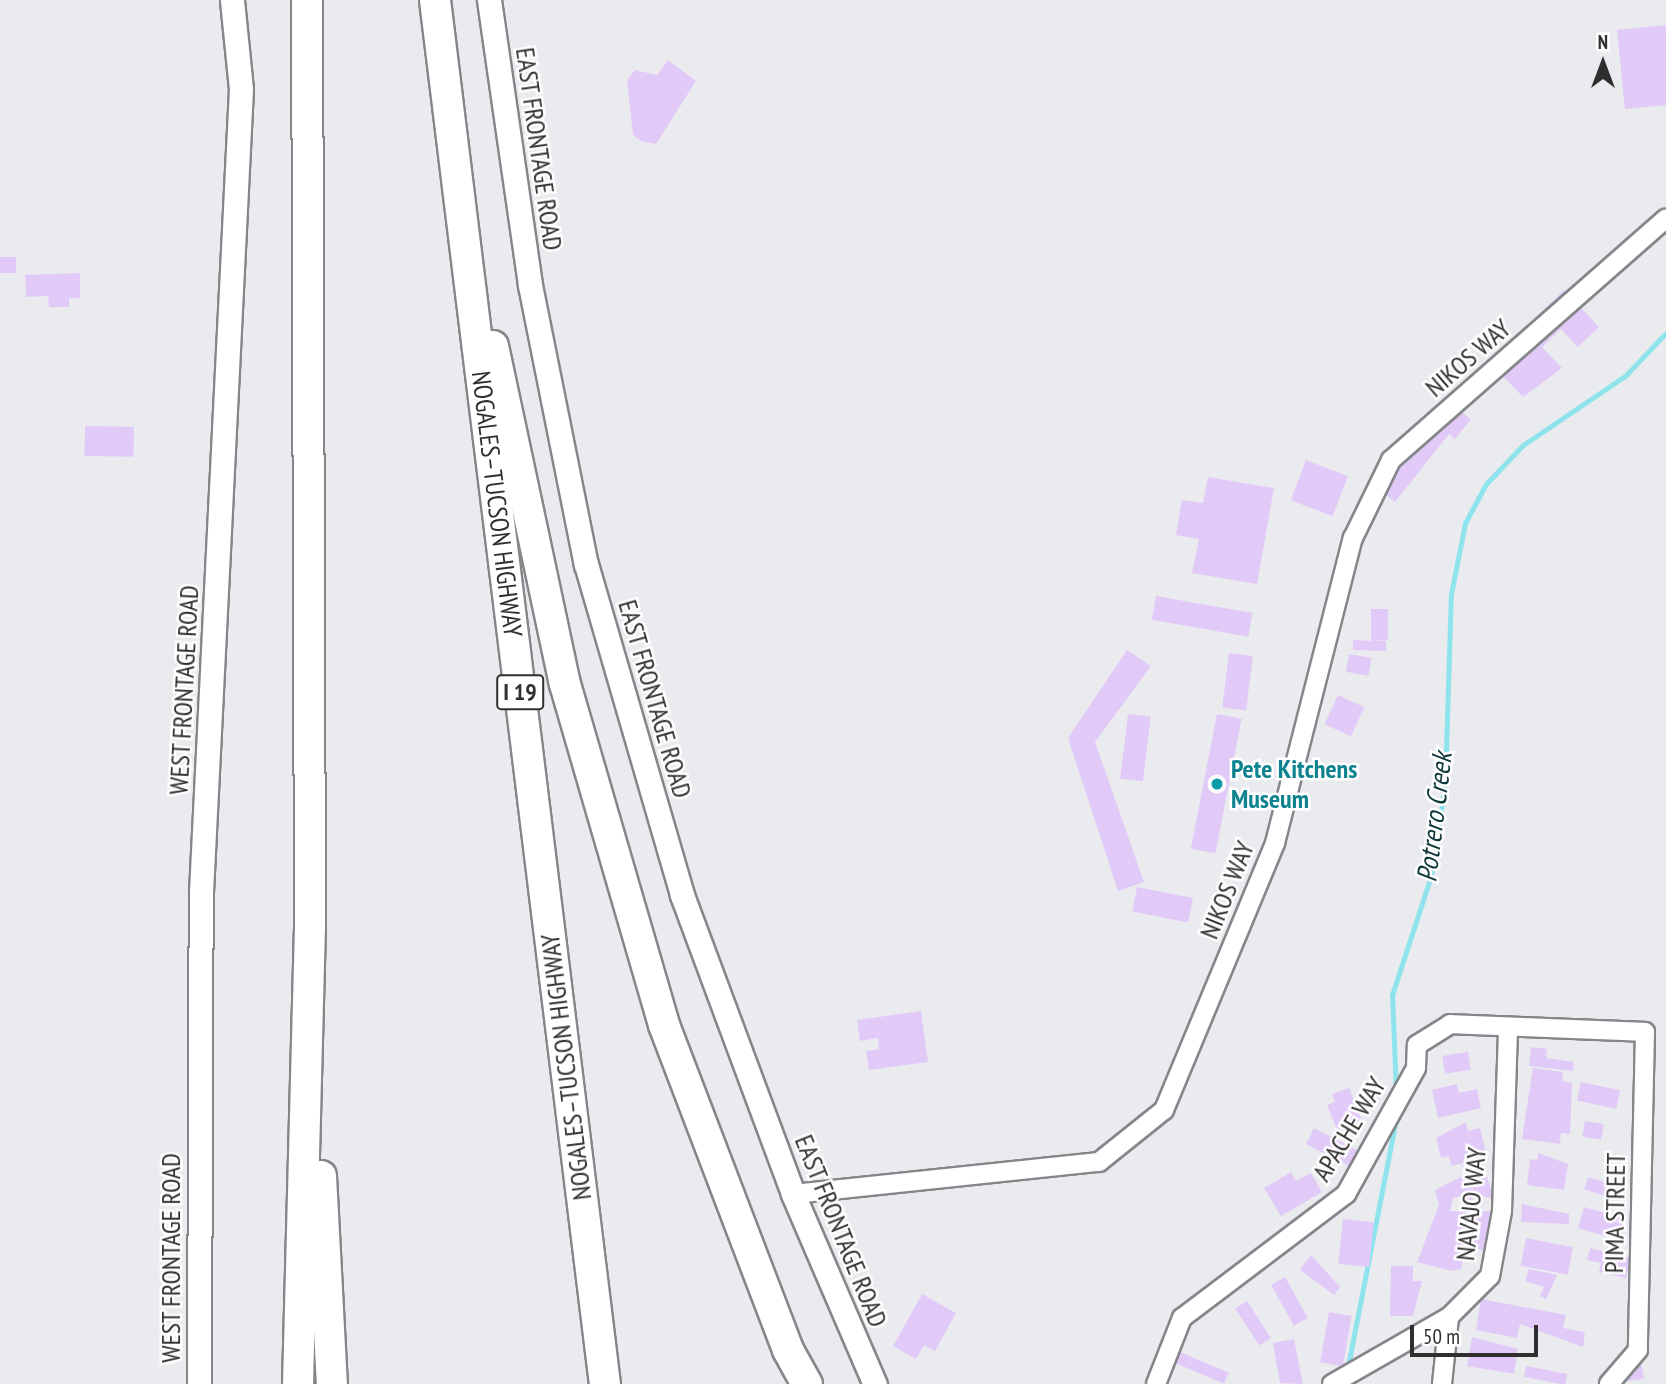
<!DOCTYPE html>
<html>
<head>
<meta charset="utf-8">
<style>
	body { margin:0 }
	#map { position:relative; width:1666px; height:1384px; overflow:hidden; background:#eaebee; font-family:"PT Sans Narrow",sans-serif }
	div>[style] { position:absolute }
	.stream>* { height:5px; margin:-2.5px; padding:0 2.5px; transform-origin:2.5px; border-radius:2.5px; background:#8ee3ec }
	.building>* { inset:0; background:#e2caf8; transform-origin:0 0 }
	.roads { filter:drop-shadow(2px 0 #858689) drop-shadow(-2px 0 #858689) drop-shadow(0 2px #858689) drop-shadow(0 -2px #858689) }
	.street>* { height:18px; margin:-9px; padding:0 9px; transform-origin:9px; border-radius:9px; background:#fff }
	.secondary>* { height:23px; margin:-11.5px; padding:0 11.5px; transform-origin:11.5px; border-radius:11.5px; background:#fff }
	.highway>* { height:30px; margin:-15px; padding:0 15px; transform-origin:15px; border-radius:15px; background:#fff }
	.dots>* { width:19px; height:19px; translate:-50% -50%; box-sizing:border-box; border:4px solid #fff; border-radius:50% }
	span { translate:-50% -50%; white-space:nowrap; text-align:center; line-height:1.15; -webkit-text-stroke:5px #fff; paint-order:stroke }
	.shield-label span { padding:2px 5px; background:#fff; border:2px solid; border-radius:5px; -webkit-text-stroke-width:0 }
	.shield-label { font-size:24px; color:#2f2f30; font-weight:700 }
	.street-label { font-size:26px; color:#2f2f30 }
	.culture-label { font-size:26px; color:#0d838f; font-weight:700 }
	.left { translate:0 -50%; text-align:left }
	.water-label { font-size:28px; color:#0f393c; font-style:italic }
	.north { position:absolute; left:1568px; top:28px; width:70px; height:70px; -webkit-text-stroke:5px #fff; paint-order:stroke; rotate:0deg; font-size:19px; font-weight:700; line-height:28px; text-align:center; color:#2f2f30 }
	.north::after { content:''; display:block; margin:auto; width:24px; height:32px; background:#2f2f30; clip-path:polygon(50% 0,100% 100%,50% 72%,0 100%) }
	.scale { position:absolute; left:1410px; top:1325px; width:128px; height:32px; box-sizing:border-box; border:4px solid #2f2f30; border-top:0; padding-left:9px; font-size:21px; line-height:24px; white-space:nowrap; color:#2f2f30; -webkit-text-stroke:5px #fff; paint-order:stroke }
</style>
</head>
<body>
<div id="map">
	<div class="stream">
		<i style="left:1396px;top:1093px;width:98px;rotate:-92.3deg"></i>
		<i style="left:1392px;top:995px;width:125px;rotate:-71.9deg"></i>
		<i style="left:1431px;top:876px;width:95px;rotate:-81.5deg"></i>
		<i style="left:1445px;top:782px;width:188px;rotate:-88.2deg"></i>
		<i style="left:1451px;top:594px;width:72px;rotate:-78.8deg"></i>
		<i style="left:1465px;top:523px;width:44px;rotate:-61.7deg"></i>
		<i style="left:1486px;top:484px;width:54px;rotate:-46.5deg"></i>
		<i style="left:1523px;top:445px;width:123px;rotate:-34.1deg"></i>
		<i style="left:1625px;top:376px;width:59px;rotate:-46.4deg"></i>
		<i style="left:1347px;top:1371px;width:263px;rotate:-79deg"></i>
	</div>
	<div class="building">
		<i style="clip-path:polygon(1666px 25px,1666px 105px,1625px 109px,1617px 30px)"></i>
		<i style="clip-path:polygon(668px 60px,696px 81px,656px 144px,641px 141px,633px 135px,627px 80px,635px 70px,657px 75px)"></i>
		<i style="left:0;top:257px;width:16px;height:16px"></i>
		<i style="clip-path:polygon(80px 273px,80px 298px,69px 298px,69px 307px,49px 307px,48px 296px,26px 297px,25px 275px)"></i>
		<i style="clip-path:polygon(1564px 290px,1599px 327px,1578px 347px,1561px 329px,1542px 347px,1562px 368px,1523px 397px,1489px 362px)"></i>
		<i style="clip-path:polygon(1446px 400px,1471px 419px,1455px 439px,1449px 434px,1395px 502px,1377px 487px)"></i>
		<i style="left:85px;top:426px;width:49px;height:30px;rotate:1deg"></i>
		<i style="left:1306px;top:460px;width:45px;height:43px;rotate:21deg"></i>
		<i style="clip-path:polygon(1208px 477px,1274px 488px,1257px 584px,1192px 573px,1199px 539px,1176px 535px,1182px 500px,1203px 503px)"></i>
		<i style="left:1156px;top:596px;width:98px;height:24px;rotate:10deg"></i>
		<i style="clip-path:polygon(1371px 609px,1388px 609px,1388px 640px,1374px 640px,1386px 641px,1386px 651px,1353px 650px,1353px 640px,1371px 641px)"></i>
		<i style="clip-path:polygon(1127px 650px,1151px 666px,1095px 742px,1144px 882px,1118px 891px,1068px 738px)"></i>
		<i style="left:1229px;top:653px;width:24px;height:55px;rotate:7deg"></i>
		<i style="left:1349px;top:654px;width:23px;height:18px;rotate:10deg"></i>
		<i style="left:1338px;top:695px;width:29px;height:32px;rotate:25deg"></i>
		<i style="left:1128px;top:714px;width:23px;height:65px;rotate:7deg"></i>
		<i style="left:1217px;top:714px;width:25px;height:137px;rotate:11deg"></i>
		<i style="left:1137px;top:887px;width:57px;height:25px;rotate:11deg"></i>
		<i style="clip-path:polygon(921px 1011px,928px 1062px,869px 1070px,866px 1051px,879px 1049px,878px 1038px,860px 1041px,857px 1020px)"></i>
		<i style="clip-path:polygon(1531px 1047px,1547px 1049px,1546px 1058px,1574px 1062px,1573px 1071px,1529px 1066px)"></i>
		<i style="left:1468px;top:1052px;width:18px;height:26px;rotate:81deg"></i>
		<i style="clip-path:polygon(1533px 1068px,1563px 1072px,1562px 1081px,1572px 1083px,1570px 1134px,1561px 1133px,1560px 1144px,1522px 1139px)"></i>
		<i style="left:1581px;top:1082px;width:40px;height:19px;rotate:12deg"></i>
		<i style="clip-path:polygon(1457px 1084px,1459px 1093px,1477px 1089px,1481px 1108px,1438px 1118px,1432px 1090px)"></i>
		<i style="clip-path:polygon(1349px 1088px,1362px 1121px,1337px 1130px,1327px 1105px,1335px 1102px,1332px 1094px)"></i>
		<i style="left:1585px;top:1121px;width:19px;height:16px;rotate:9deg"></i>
		<i style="clip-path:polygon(1466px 1122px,1468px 1131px,1480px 1128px,1487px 1157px,1451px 1166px,1449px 1156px,1441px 1158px,1436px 1138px)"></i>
		<i style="left:1314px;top:1128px;width:51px;height:18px;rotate:27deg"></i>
		<i style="clip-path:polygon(1538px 1153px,1568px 1164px,1564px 1190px,1527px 1185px,1530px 1159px,1537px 1160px)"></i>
		<i style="clip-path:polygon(1483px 1158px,1479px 1175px,1487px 1177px,1494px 1199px,1478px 1195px,1465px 1204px,1462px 1196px,1453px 1198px,1450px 1211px,1500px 1211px,1489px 1252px,1467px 1246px,1461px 1269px,1452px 1271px,1417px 1262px,1439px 1205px,1435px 1190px,1465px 1175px,1462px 1165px)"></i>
		<i style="clip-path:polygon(1291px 1172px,1296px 1181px,1311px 1173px,1322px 1192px,1281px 1216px,1264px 1188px)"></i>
		<i style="left:1588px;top:1177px;width:38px;height:13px;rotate:17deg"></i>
		<i style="clip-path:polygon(1522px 1204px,1569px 1214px,1569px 1224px,1521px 1222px)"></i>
		<i style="left:1584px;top:1207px;width:43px;height:22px;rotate:16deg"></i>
		<i style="left:1343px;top:1219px;width:31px;height:45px;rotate:6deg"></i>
		<i style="left:1526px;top:1238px;width:48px;height:28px;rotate:11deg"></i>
		<i style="clip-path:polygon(1590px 1248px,1631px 1258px,1626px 1278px,1599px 1272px,1601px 1263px,1587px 1260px)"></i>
		<i style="clip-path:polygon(1311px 1255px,1340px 1287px,1334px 1295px,1300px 1270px)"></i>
		<i style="clip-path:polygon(1391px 1266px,1413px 1266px,1413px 1281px,1422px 1281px,1413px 1316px,1390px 1316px)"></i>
		<i style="clip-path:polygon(1529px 1269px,1557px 1275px,1546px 1299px,1540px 1296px,1544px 1287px,1525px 1281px)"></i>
		<i style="left:1285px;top:1277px;width:47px;height:16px;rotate:61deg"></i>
		<i style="clip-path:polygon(922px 1294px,956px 1313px,935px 1351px,924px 1345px,916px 1359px,893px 1346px)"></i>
		<i style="clip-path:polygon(1481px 1299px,1566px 1315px,1563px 1328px,1585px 1332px,1583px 1347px,1520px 1324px,1517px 1338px,1476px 1330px)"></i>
		<i style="left:1247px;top:1301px;width:44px;height:14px;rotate:57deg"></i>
		<i style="left:1329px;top:1312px;width:23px;height:51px;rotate:10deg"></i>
		<i style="clip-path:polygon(1472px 1337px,1518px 1349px,1514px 1374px,1467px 1366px)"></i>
		<i style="clip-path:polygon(1294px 1339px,1303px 1384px,1280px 1383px,1273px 1343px)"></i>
		<i style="left:1180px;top:1352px;width:53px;height:12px;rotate:23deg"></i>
		<i style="clip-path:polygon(1640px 1357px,1644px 1379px,1601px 1384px,1599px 1375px)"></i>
		<i style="left:1526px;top:1366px;width:42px;height:11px;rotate:11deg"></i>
	</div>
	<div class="roads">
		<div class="street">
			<i style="left:793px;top:1194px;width:308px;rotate:-6deg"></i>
			<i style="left:1099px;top:1162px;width:83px;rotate:-38.7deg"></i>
			<i style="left:1164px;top:1110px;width:289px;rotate:-67.4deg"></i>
			<i style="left:1275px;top:843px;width:315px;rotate:-75.7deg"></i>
			<i style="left:1353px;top:538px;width:87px;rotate:-64deg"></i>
			<i style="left:1391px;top:460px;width:366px;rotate:-41.3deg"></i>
			<i style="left:1156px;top:1384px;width:71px;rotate:-68.5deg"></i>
			<i style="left:1182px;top:1318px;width:206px;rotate:-37.1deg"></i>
			<i style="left:1346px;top:1194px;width:144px;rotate:-60.9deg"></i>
			<i style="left:1416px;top:1068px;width:23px;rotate:-88deg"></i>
			<i style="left:1417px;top:1045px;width:39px;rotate:-32deg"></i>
			<i style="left:1450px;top:1024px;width:195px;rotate:2.3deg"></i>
			<i style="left:1645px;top:1032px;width:318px;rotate:91.3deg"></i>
			<i style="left:1638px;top:1350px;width:45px;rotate:130.5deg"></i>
			<i style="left:1332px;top:1384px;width:135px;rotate:-29.8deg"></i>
			<i style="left:1449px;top:1317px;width:58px;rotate:-45deg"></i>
			<i style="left:1490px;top:1276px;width:66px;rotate:-79.5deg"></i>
			<i style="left:1502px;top:1211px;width:181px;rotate:-88.1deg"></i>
			<i style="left:1442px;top:1384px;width:67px;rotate:-84deg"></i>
		</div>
		<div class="secondary">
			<i style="left:489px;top:0;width:288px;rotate:81.8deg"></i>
			<i style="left:530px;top:285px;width:285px;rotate:78.7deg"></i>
			<i style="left:586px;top:564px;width:345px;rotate:73.8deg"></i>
			<i style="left:682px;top:895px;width:319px;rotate:69.6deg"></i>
			<i style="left:793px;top:1194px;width:207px;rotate:66.7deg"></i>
			<i style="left:199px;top:1384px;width:492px;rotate:-89.8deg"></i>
			<i style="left:201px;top:892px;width:804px;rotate:-87.15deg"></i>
			<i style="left:241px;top:89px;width:89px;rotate:-95.8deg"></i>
		</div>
		<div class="highway">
			<i style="left:435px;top:0;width:1394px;rotate:83deg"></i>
			<i style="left:493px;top:346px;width:346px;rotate:78deg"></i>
			<i style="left:565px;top:684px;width:355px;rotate:73.8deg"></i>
			<i style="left:664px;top:1025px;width:348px;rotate:69.1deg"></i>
			<i style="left:788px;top:1350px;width:39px;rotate:61deg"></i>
			<i style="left:321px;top:1176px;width:208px;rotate:87deg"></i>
			<i style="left:298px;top:1384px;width:453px;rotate:-88.5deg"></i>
			<i style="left:310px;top:931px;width:931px;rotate:-90.18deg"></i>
		</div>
	</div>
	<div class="dots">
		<i style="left:1217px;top:784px;background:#0f9aa8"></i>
	</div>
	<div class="shield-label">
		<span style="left:520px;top:692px">I 19</span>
	</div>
	<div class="street-label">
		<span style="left:539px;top:149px;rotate:82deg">EAST FRONTAGE ROAD</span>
		<span style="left:1468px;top:358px;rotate:-41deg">NIKOS WAY</span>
		<span style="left:497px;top:504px;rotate:83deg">NOGALES–TUCSON HIGHWAY</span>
		<span style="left:184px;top:690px;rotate:-87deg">WEST FRONTAGE ROAD</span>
		<span style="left:655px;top:699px;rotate:74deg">EAST FRONTAGE ROAD</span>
		<span style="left:1227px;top:890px;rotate:-68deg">NIKOS WAY</span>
		<span style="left:566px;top:1067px;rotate:-97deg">NOGALES–TUCSON HIGHWAY</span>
		<span style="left:1349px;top:1129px;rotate:-59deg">APACHE WAY</span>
		<span style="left:1471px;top:1204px;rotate:-84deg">NAVAJO WAY</span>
		<span style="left:1615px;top:1213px;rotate:-89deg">PIMA STREET</span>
		<span style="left:841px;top:1231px;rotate:68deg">EAST FRONTAGE ROAD</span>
		<span style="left:171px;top:1258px;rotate:-90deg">WEST FRONTAGE ROAD</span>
	</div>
	<div class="culture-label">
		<span class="left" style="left:1231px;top:784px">Pete Kitchens<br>Museum</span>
	</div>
	<div class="water-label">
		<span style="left:1434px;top:817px;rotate:-83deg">Potrero Creek</span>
	</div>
	<div class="north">N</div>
	<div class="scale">50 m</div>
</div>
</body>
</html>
